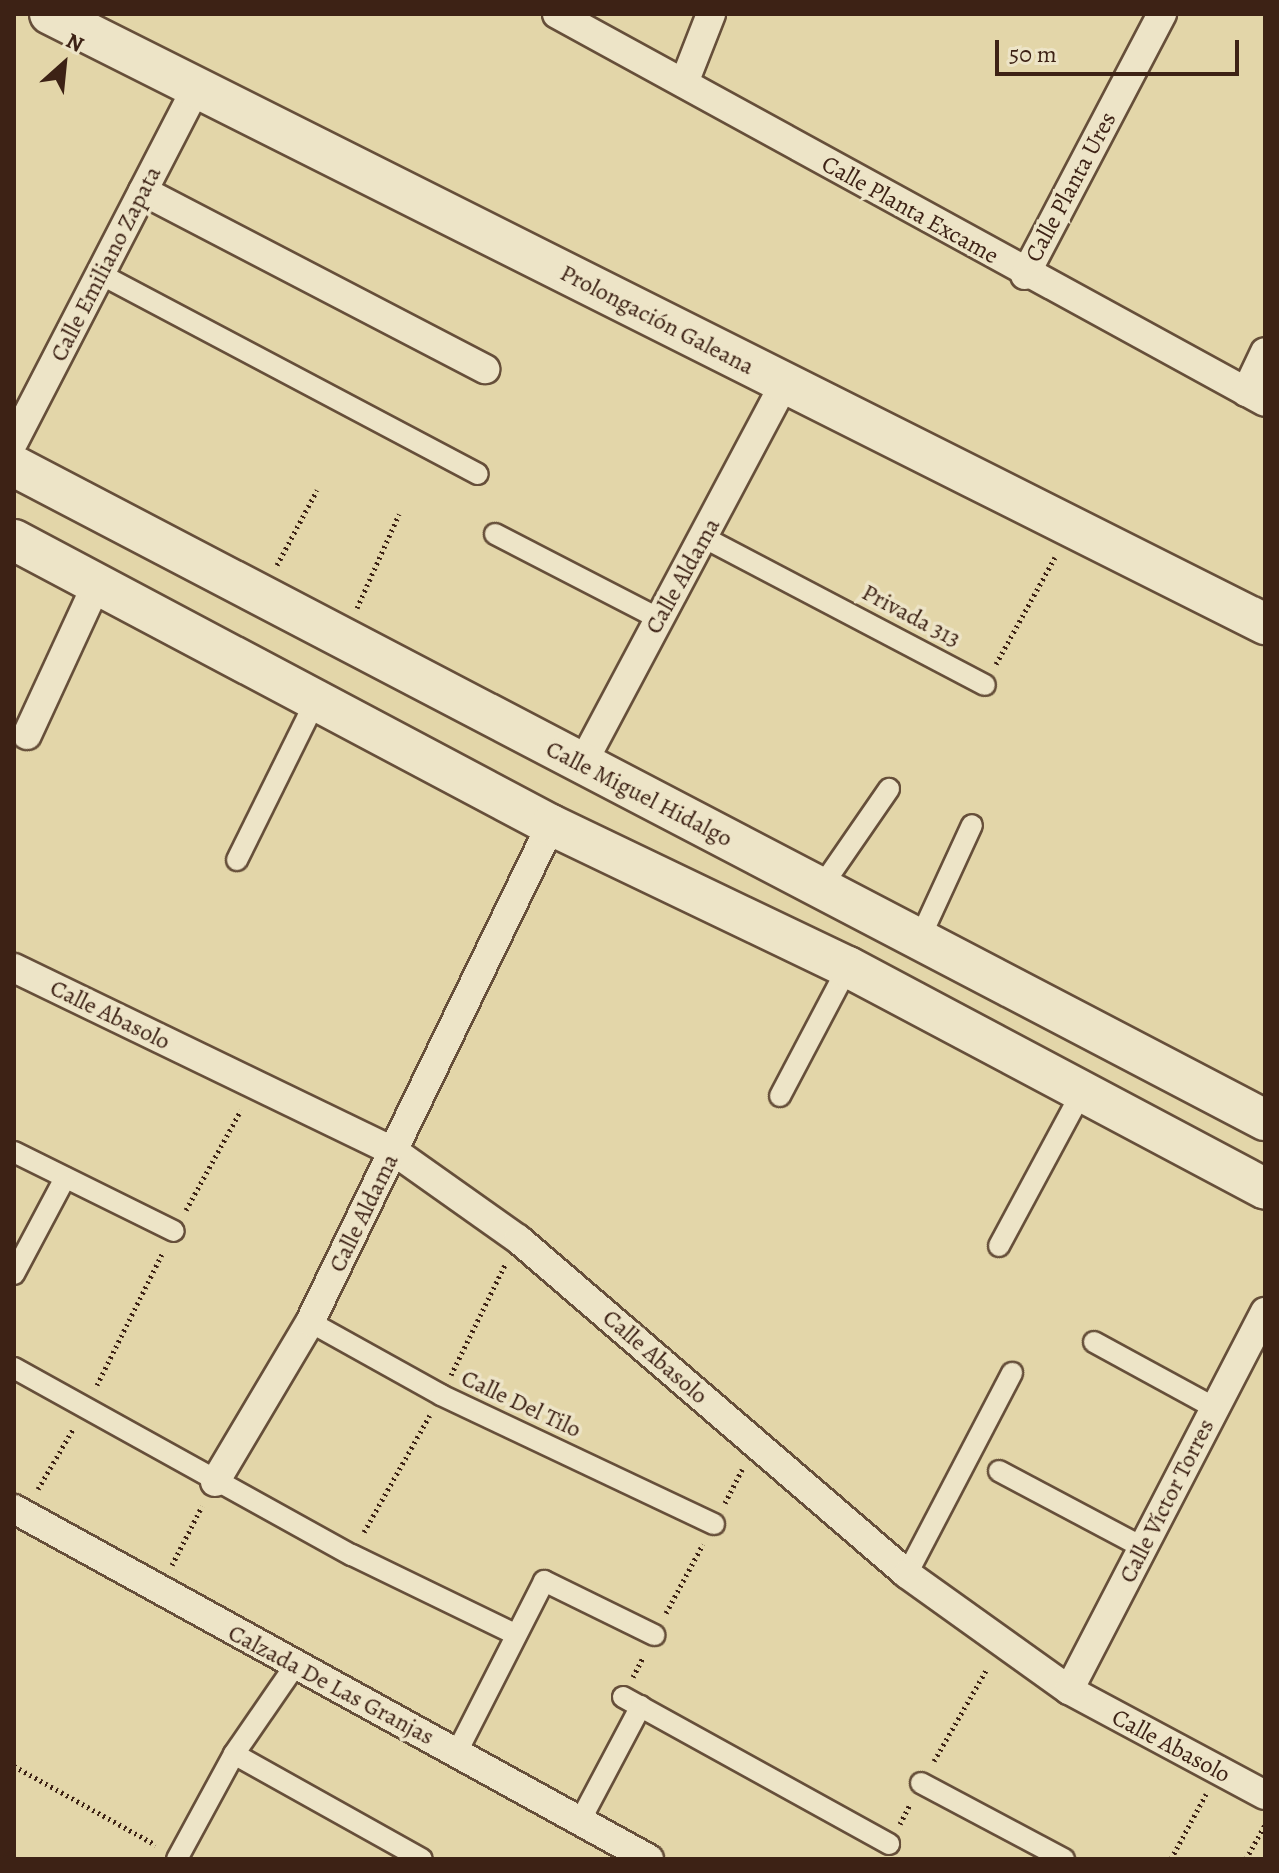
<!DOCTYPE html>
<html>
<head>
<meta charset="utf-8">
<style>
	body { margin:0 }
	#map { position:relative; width:1279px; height:1873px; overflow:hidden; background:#e3d6a9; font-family:Alegreya,serif }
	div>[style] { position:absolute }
	.path>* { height:5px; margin-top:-2.5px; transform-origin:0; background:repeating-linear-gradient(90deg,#3d2215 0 2px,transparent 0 6px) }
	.roads { filter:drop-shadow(2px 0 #664f3a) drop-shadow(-2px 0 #664f3a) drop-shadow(0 2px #664f3a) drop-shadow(0 -2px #664f3a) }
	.pedestrian>* { height:20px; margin:-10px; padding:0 10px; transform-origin:10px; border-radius:10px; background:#ede4c7 }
	.minor>* { height:28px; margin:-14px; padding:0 14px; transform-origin:14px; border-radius:14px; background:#ede4c7 }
	.secondary>* { height:40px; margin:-20px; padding:0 20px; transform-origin:20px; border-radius:20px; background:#ede4c7 }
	span { translate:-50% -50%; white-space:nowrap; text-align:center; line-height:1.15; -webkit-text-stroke:7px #ede4c7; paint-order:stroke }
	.street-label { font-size:24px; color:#3d2215 }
	.frame { position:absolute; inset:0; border:16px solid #3d2215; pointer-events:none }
	.north { position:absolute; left:24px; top:24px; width:80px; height:80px; -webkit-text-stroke:6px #ede4c7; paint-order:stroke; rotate:27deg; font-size:22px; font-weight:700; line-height:32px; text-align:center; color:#3d2215 }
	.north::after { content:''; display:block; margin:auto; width:28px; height:36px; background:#3d2215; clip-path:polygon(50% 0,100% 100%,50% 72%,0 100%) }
	.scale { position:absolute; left:995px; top:40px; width:244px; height:36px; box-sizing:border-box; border:4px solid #3d2215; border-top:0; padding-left:10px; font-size:24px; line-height:28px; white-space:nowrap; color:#3d2215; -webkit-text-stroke:6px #ede4c7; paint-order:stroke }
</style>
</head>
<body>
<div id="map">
	<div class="path">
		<i style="left:277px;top:565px;width:85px;rotate:-61.9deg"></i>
		<i style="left:357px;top:608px;width:103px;rotate:-65.9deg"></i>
		<i style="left:996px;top:664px;width:122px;rotate:-61.1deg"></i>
		<i style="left:186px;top:1210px;width:114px;rotate:-61.2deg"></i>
		<i style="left:451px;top:1375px;width:123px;rotate:-63.9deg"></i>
		<i style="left:97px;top:1385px;width:146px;rotate:-63.6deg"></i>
		<i style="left:38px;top:1489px;width:69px;rotate:-59.7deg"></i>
		<i style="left:725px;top:1503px;width:38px;rotate:-63deg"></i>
		<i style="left:364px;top:1532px;width:134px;rotate:-60.6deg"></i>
		<i style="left:172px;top:1565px;width:66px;rotate:-63deg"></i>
		<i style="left:666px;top:1613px;width:78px;rotate:-61.8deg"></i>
		<i style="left:633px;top:1677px;width:22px;rotate:-63deg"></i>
		<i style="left:934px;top:1761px;width:106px;rotate:-60.1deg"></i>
		<i style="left:14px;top:1766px;width:162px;rotate:29.1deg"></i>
		<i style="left:900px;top:1824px;width:22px;rotate:-63deg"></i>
		<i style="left:1171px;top:1859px;width:74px;rotate:-61.7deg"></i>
		<i style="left:1246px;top:1859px;width:39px;rotate:-61deg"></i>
	</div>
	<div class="roads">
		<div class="pedestrian">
			<i style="left:102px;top:275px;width:425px;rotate:27.9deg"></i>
			<i style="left:495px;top:534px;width:186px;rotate:27.3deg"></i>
			<i style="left:705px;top:538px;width:316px;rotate:27.7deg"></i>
			<i style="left:237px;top:860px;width:181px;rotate:-63.7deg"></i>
			<i style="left:822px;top:886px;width:118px;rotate:-55.4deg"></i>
			<i style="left:920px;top:938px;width:124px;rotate:-65.3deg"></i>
			<i style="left:780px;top:1096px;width:146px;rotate:-62.2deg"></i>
			<i style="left:14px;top:1152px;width:178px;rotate:26.3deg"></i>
			<i style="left:999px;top:1246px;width:177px;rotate:-61.7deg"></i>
			<i style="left:14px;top:1274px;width:109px;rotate:-62deg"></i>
			<i style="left:310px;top:1322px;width:150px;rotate:29.1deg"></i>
			<i style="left:441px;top:1395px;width:302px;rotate:25.3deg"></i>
			<i style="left:1094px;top:1342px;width:138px;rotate:28.6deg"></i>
			<i style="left:14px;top:1368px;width:386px;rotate:29deg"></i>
			<i style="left:352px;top:1555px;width:181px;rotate:25.9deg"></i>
			<i style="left:999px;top:1471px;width:164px;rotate:28deg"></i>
			<i style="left:907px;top:1574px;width:227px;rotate:-62.4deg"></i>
			<i style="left:623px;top:1697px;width:304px;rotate:28.9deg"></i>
			<i style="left:457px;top:1752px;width:192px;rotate:-63deg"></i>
			<i style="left:544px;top:1581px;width:123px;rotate:26.1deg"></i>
			<i style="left:234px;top:1754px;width:215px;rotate:29.2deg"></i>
			<i style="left:921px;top:1783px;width:162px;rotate:28deg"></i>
			<i style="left:580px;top:1821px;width:130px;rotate:-62.1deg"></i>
			<i style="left:177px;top:1859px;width:119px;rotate:-61.5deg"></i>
			<i style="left:234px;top:1754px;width:106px;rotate:-55.4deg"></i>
		</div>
		<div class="minor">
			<i style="left:557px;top:14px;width:807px;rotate:28.72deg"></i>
			<i style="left:684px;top:83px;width:74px;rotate:-68.6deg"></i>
			<i style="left:143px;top:191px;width:386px;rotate:27.5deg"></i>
			<i style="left:1025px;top:275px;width:295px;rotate:-62.3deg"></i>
			<i style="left:1246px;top:392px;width:44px;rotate:-64.6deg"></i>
			<i style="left:14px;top:441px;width:399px;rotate:-62.7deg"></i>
			<i style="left:27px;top:735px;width:164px;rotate:-65.2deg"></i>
			<i style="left:581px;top:766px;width:432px;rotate:-62deg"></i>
			<i style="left:14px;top:968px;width:423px;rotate:25.8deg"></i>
			<i style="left:395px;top:1152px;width:151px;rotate:35.3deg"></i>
			<i style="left:518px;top:1239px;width:513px;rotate:40.73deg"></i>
			<i style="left:907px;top:1574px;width:199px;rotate:35.6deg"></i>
			<i style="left:1069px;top:1690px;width:222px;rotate:28.2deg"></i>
			<i style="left:215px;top:1482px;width:186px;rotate:-59.3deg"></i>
			<i style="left:310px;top:1322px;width:552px;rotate:-64.13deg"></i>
			<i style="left:14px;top:1509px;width:725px;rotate:28.86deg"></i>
			<i style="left:1069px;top:1690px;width:426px;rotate:-62.6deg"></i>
		</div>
		<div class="secondary">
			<i style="left:50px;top:14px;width:1360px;rotate:26.66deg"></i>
			<i style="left:14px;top:466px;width:1412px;rotate:27.6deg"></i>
			<i style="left:14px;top:540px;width:608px;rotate:27.96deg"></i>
			<i style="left:551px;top:825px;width:329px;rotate:25.6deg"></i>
			<i style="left:848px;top:967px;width:472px;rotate:28deg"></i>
		</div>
	</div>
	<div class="street-label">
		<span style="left:1071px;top:187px;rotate:-62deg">Calle Planta Ures</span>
		<span style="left:910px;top:210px;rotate:29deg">Calle Planta Excame</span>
		<span style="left:106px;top:264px;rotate:-63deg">Calle Emiliano Zapata</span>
		<span style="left:657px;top:320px;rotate:27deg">Prolongación Galeana</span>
		<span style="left:683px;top:576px;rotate:-61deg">Calle Aldama</span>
		<span style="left:911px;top:616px;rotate:28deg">Privada 313</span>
		<span style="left:639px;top:794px;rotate:27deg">Calle Miguel Hidalgo</span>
		<span style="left:110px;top:1015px;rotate:26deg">Calle Abasolo</span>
		<span style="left:364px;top:1213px;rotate:-64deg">Calle Aldama</span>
		<span style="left:655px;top:1357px;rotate:41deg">Calle Abasolo</span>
		<span style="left:521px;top:1404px;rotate:25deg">Calle Del Tilo</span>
		<span style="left:1167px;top:1501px;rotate:-63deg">Calle Víctor Torres</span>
		<span style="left:331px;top:1685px;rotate:28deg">Calzada De Las Granjas</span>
		<span style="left:1171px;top:1746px;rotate:28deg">Calle Abasolo</span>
	</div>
	<div class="frame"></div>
	<div class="north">N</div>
	<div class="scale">50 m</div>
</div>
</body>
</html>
